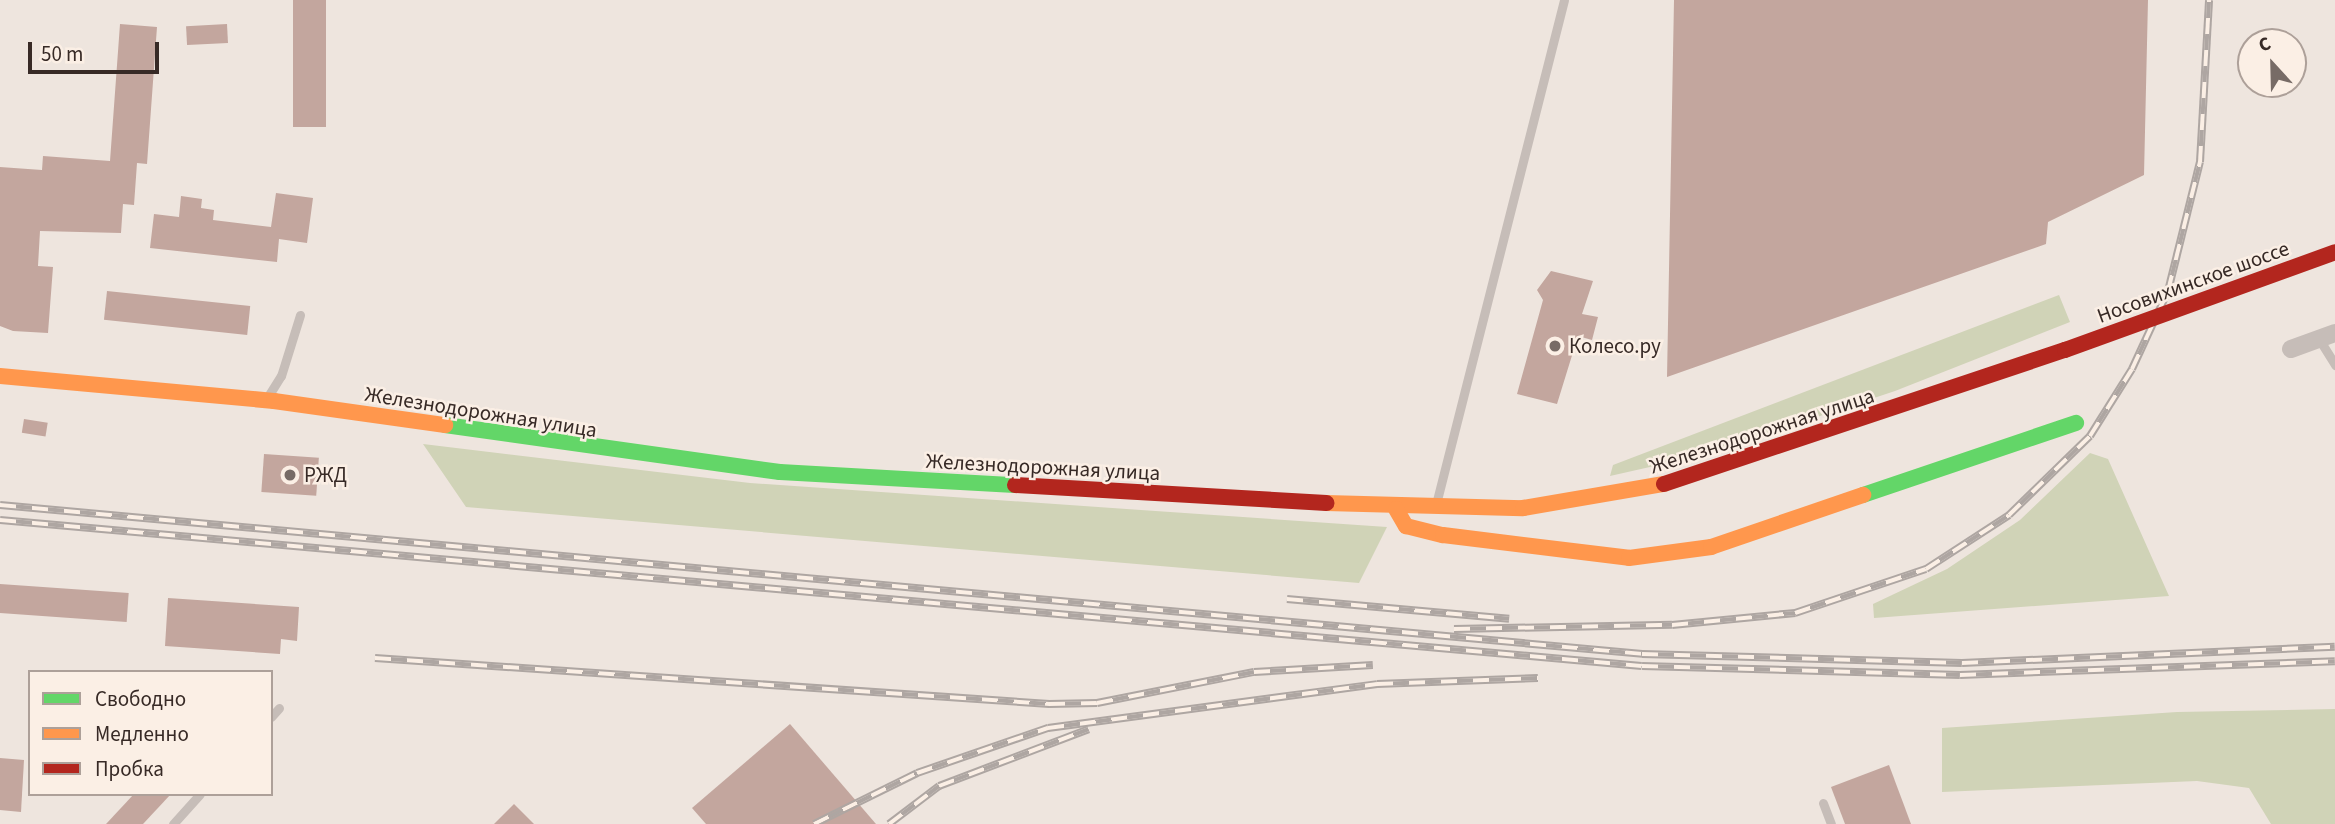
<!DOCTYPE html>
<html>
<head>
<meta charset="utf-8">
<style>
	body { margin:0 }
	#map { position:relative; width:2335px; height:824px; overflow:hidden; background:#eee5de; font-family:"Source Sans 3",sans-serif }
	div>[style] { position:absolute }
	.green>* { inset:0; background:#d0d3b7 }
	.building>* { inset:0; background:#c3a69e; transform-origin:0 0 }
	.lane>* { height:9px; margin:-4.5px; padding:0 4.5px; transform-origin:4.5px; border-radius:4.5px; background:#c6bdb8 }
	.street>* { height:18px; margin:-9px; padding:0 9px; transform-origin:9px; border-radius:9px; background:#c6bdb8 }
	.fast>* { height:16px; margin:-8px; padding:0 8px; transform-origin:8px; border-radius:8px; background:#63d668 }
	.slow>* { height:16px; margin:-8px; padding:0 8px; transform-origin:8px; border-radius:8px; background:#ff974d }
	.jam>* { height:16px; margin:-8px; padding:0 8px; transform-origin:8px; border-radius:8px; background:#b3261e }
	.rail>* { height:8px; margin-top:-4px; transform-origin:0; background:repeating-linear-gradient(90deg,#fbefe5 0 16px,#aea6a2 0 32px); box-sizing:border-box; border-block:2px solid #aea6a2 }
	.jam-bridge>* { height:16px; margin:-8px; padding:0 8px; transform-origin:8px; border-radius:8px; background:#b3261e }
	.dots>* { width:19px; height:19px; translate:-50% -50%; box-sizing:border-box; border:4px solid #fbefe5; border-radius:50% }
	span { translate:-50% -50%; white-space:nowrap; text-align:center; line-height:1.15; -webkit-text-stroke:5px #fbefe5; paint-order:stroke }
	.street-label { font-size:21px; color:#372a26 }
	.poi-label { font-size:21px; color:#372a26 }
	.left { translate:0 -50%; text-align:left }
	.legend { position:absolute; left:28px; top:670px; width:245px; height:126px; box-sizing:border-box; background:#fbefe5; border:2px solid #ada099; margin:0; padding:9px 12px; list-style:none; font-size:21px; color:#372a26 }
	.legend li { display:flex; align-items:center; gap:14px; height:35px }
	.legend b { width:35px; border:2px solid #ada099 }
	.north { position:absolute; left:2237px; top:28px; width:70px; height:70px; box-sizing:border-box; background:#fbefe5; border:2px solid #ada099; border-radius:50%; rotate:338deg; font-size:19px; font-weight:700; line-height:28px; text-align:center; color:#372a26 }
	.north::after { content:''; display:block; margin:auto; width:24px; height:32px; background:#776b66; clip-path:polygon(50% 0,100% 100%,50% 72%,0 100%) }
	.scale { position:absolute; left:28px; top:42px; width:131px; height:32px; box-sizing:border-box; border:4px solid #372a26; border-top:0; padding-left:9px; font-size:21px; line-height:24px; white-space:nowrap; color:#372a26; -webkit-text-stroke:5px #fbefe5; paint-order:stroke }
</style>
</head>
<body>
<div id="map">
	<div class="green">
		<i style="clip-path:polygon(2059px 295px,2070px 322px,1895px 391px,1703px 455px,1610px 476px,1613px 465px)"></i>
		<i style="clip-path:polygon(423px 444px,750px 483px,1387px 527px,1359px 583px,466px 507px)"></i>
		<i style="clip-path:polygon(2090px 453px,2108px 459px,2169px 596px,1874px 618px,1873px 604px,1947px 569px,2020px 520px)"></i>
		<i style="clip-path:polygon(2335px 709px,2335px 824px,2271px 824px,2249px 788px,2197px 781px,1942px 792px,1942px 728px,2177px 712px)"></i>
	</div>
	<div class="building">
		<i style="left:293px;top:0;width:33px;height:127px"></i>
		<i style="clip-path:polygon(1674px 0,2148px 0,2144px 175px,2048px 222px,2046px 244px,1667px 377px)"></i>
		<i style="clip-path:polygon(120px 24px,157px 27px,147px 164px,137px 163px,134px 205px,123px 204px,121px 233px,40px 231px,38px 266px,53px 267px,48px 333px,13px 331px,0 326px,0 167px,42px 170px,43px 156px,110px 161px)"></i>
		<i style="left:227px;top:24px;width:19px;height:41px;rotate:87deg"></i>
		<i style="clip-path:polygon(276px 193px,313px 198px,307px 243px,279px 239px,277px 262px,150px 248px,154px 214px,179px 217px,181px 196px,202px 199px,201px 208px,214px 210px,213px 220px,271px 227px)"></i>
		<i style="clip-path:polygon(1551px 271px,1593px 281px,1582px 314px,1598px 317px,1592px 340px,1578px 336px,1557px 404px,1517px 394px,1543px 300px,1537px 290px)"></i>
		<i style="left:107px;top:291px;width:144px;height:29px;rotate:6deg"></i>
		<i style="left:24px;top:419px;width:24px;height:14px;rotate:9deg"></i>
		<i style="left:264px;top:454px;width:55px;height:38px;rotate:4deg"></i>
		<i style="left:0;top:584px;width:129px;height:29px;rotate:4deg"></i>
		<i style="clip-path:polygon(168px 598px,299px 607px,297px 641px,281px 639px,280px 654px,165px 646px)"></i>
		<i style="clip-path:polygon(790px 724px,876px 824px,706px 824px,692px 808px)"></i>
		<i style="clip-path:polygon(0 758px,24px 760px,21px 812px,0 810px)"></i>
		<i style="clip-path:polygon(1889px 765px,1911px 824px,1845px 824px,1831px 787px)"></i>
		<i style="clip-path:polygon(134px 794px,171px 794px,143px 824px,106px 824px)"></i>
		<i style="clip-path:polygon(514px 804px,534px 824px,494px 824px)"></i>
	</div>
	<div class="lane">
		<i style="left:2319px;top:339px;width:31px;rotate:58deg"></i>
		<i style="left:267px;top:398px;width:26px;rotate:-58deg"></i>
		<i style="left:281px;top:376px;width:64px;rotate:-72.7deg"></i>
		<i style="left:1435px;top:508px;width:524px;rotate:-75.75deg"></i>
		<i style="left:271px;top:717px;width:12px;rotate:-48deg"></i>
		<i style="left:1823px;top:803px;width:22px;rotate:69deg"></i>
		<i style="left:173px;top:824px;width:40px;rotate:-48deg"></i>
	</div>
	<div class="street">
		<i style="left:2291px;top:349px;width:47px;rotate:-20deg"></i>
	</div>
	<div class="fast">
		<i style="left:445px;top:425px;width:338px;rotate:8deg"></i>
		<i style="left:780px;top:472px;width:235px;rotate:3.2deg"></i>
		<i style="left:1863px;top:495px;width:225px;rotate:-18.7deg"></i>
	</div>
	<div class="slow">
		<i style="left:0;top:376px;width:275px;rotate:5.2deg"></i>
		<i style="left:274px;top:401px;width:173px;rotate:8deg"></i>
		<i style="left:1326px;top:503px;width:197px;rotate:1.5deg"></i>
		<i style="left:1523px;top:508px;width:143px;rotate:-9.7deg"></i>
		<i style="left:1396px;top:509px;width:20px;rotate:60deg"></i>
		<i style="left:1406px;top:526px;width:38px;rotate:14deg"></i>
		<i style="left:1443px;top:535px;width:187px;rotate:7deg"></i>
		<i style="left:1629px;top:558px;width:83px;rotate:-7.6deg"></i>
		<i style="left:1711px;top:547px;width:161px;rotate:-18.9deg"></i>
	</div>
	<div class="jam">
		<i style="left:1664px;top:484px;width:423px;rotate:-18.5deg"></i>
		<i style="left:1015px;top:485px;width:312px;rotate:3.3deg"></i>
	</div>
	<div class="rail">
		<i style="left:0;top:505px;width:1649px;rotate:5.18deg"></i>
		<i style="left:1642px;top:654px;width:320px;rotate:1.6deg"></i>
		<i style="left:1962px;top:663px;width:373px;rotate:-2.5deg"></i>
		<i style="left:0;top:520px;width:1648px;rotate:5.08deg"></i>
		<i style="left:1642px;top:666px;width:318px;rotate:1.6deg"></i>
		<i style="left:1960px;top:675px;width:375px;rotate:-2.1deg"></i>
		<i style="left:1287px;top:599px;width:223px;rotate:5.1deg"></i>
		<i style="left:1454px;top:629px;width:218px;rotate:-1.1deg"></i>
		<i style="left:1672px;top:625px;width:124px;rotate:-5.6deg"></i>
		<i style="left:1795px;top:613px;width:138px;rotate:-18.6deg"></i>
		<i style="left:1926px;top:569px;width:99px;rotate:-33deg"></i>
		<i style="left:2009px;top:515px;width:113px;rotate:-44.3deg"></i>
		<i style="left:2090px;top:436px;width:79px;rotate:-57.9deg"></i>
		<i style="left:2132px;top:369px;width:86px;rotate:-65.2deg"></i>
		<i style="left:2168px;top:291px;width:133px;rotate:-76.1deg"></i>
		<i style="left:2200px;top:162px;width:162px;rotate:-86.8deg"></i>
		<i style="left:375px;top:658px;width:676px;rotate:3.9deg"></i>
		<i style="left:1049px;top:704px;width:48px;rotate:-1.2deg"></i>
		<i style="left:1097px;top:703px;width:160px;rotate:-11.2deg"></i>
		<i style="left:1254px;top:672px;width:119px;rotate:-3.4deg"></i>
		<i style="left:814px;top:824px;width:115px;rotate:-26.3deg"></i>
		<i style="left:917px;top:773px;width:139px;rotate:-19deg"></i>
		<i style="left:1048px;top:728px;width:332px;rotate:-7.6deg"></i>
		<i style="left:1377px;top:684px;width:161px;rotate:-2.1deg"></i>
		<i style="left:889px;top:824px;width:63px;rotate:-37.2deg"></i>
		<i style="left:939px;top:786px;width:160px;rotate:-20.8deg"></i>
	</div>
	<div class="jam-bridge">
		<i style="left:2065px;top:350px;width:287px;rotate:-19.9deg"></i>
	</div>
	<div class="dots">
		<i style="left:1555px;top:346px;background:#776b66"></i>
		<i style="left:290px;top:475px;background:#776b66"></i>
	</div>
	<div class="street-label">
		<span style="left:2193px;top:282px;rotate:-20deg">Носовихинское шоссе</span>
		<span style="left:481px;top:412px;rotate:9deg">Железнодорожная улица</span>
		<span style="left:1762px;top:431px;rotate:-18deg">Железнодорожная улица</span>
		<span style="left:1043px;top:467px;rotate:3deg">Железнодорожная улица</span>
	</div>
	<div class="poi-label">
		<span class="left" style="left:1569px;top:346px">Колесо.ру</span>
		<span class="left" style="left:304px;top:475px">РЖД</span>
	</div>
	<ul class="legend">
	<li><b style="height:9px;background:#63d668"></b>Свободно</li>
	<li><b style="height:9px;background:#ff974d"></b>Медленно</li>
	<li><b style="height:9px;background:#b3261e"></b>Пробка</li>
	</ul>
	<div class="north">С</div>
	<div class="scale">50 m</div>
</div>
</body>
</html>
